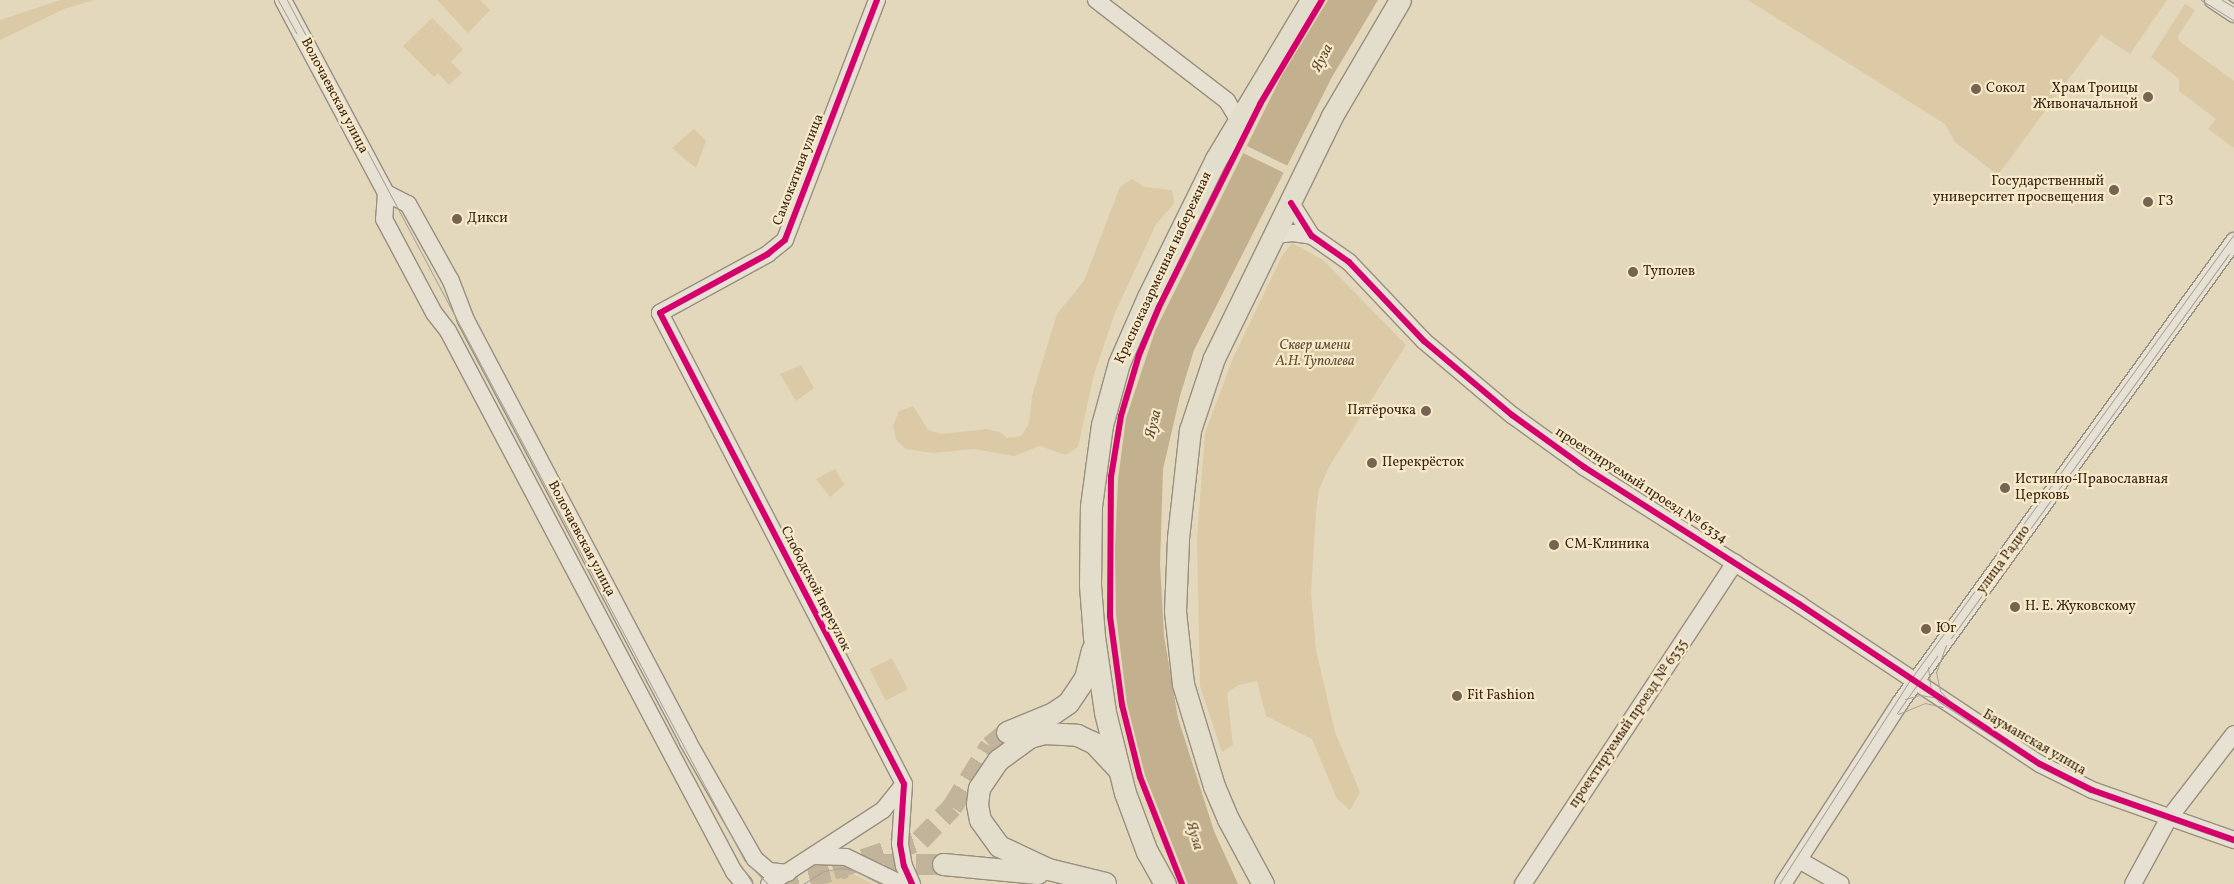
<!DOCTYPE html>
<html>
<head>
<meta charset="utf-8">
<style>
	body { margin:0 }
	#map { position:relative; width:2234px; height:884px; overflow:hidden; background:#e3d8bc; font-family:Vollkorn,serif }
	div>[style] { position:absolute }
	.green>* { inset:0; background:#dbcaa5; transform-origin:0 0 }
	.water>* { inset:0; background:#c2b08e }
	.pier>* { inset:0; background:#e3d8bc; transform-origin:0 0 }
	.major-tunnel>* { height:21px; margin-top:-10.5px; transform-origin:0; background:repeating-linear-gradient(90deg,#c1b49b 0 21px,transparent 0 32px) }
	.roads { filter:drop-shadow(1px 0 #988f7e) drop-shadow(-1px 0 #988f7e) drop-shadow(0 1px #988f7e) drop-shadow(0 -1px #988f7e) }
	.minor>* { height:16px; margin:-8px; padding:0 8px; transform-origin:8px; border-radius:8px; background:#e7e1d4 }
	.major>* { height:21px; margin:-10.5px; padding:0 10.5px; transform-origin:10.5px; border-radius:10.5px; background:#e3ddcc }
	.tram>* { height:1px; margin:-0.5px; padding:0 0.5px; transform-origin:0.5px; border-radius:0.5px; background:#a8a297 }
	.cycleway>* { height:6px; margin:-3px; padding:0 3px; transform-origin:3px; border-radius:3px; background:#d6006c }
	.dots>* { width:14px; height:14px; translate:-50% -50%; box-sizing:border-box; border:2px solid #f7eac9; border-radius:50% }
	span { translate:-50% -50%; white-space:nowrap; text-align:center; line-height:1.15; -webkit-text-stroke:4.5px #f7eac9; paint-order:stroke }
	.poi-label { font-size:14px; color:#3b2418 }
	.left { translate:0 -50%; text-align:left }
	.right { translate:-100% -50%; text-align:right }
	.street-label { font-size:14px; color:#3b2418 }
	.park-label { font-size:14px; color:#614b37; font-style:italic }
	.water-label { font-size:15px; color:#5f4935; font-style:italic }
</style>
</head>
<body>
<div id="map">
	<div class="green">
		<i style="clip-path:polygon(60px 0,94px 0,64px 9px,0 40px,0 20px)"></i>
		<i style="clip-path:polygon(437px 0,480px 0,490px 10px,468px 33px)"></i>
		<i style="clip-path:polygon(1748px 0,2167px 0,2130px 54px,2101px 35px,1998px 175px,1955px 142px,1945px 124px)"></i>
		<i style="clip-path:polygon(2185px 4px,2195px 10px,2178px 36px,2179px 41px,2234px 81px,2234px 148px,2208px 129px,2216px 119px,2179px 91px,2179px 79px,2151px 57px)"></i>
		<i style="clip-path:polygon(432px 18px,463px 49px,451px 62px,462px 73px,449px 85px,438px 73px,434px 77px,403px 46px)"></i>
		<i style="clip-path:polygon(694px 129px,706px 141px,696px 168px,672px 148px)"></i>
		<i style="clip-path:polygon(1132px 179px,1144px 187px,1172px 190px,1174px 204px,1156px 224px,1115px 313px,1094px 374px,1078px 447px,1066px 455px,1040px 446px,1014px 456px,974px 449px,934px 453px,906px 449px,896px 440px,893px 426px,899px 411px,913px 406px,928px 430px,942px 434px,987px 429px,1000px 432px,1007px 438px,1021px 436px,1029px 424px,1032px 396px,1057px 314px,1084px 281px,1120px 187px)"></i>
		<i style="clip-path:polygon(1292px 243px,1323px 260px,1406px 345px,1330px 465px,1319px 489px,1316px 511px,1311px 593px,1316px 650px,1335px 732px,1360px 792px,1350px 810px,1337px 799px,1312px 739px,1266px 716px,1257px 681px,1239px 685px,1227px 693px,1233px 745px,1222px 752px,1200px 686px,1197px 539px,1205px 433px,1233px 358px,1282px 256px)"></i>
		<i style="clip-path:polygon(801px 365px,814px 388px,796px 401px,780px 374px)"></i>
		<i style="clip-path:polygon(835px 469px,844px 485px,830px 497px,816px 479px)"></i>
		<i style="left:892px;top:658px;width:35px;height:25px;rotate:63deg"></i>
		<i style="clip-path:polygon(834px 870px,853px 874px,873px 884px,814px 884px,818px 876px)"></i>
	</div>
	<div class="water">
		<i style="clip-path:polygon(1328px 0,1378px 0,1332px 77px,1194px 350px,1180px 396px,1163px 469px,1160px 564px,1164px 636px,1178px 718px,1214px 831px,1238px 884px,1188px 884px,1145px 775px,1127px 704px,1116px 614px,1115px 550px,1118px 480px,1126px 418px,1155px 331px,1282px 75px)"></i>
	</div>
	<div class="pier">
		<i style="left:1247px;top:146px;width:48px;height:8px;rotate:26deg"></i>
	</div>
	<div class="major-tunnel">
		<i style="left:884px;top:864px;width:59px"></i>
		<i style="left:833px;top:869px;width:92px;rotate:-18.4deg"></i>
		<i style="left:920px;top:840px;width:46px;rotate:-45.9deg"></i>
		<i style="left:952px;top:807px;width:72px;rotate:-58.1deg"></i>
		<i style="left:990px;top:746px;width:22px;rotate:-39deg"></i>
		<i style="left:778px;top:884px;width:70px;rotate:-14deg"></i>
	</div>
	<div class="roads">
		<div class="minor">
			<i style="left:283px;top:0;width:219px;rotate:61.9deg"></i>
			<i style="left:386px;top:193px;width:26px;rotate:94deg"></i>
			<i style="left:384px;top:219px;width:106px;rotate:62deg"></i>
			<i style="left:434px;top:313px;width:23px;rotate:52deg"></i>
			<i style="left:448px;top:331px;width:612px;rotate:62.14deg"></i>
			<i style="left:734px;top:872px;width:16px;rotate:50deg"></i>
			<i style="left:877px;top:0;width:257px;rotate:111deg"></i>
			<i style="left:785px;top:240px;width:22px;rotate:141deg"></i>
			<i style="left:768px;top:254px;width:123px;rotate:151.4deg"></i>
			<i style="left:660px;top:313px;width:530px;rotate:62.61deg"></i>
			<i style="left:904px;top:784px;width:60px;rotate:93.8deg"></i>
			<i style="left:900px;top:844px;width:22px;rotate:80deg"></i>
			<i style="left:904px;top:866px;width:20px;rotate:66deg"></i>
			<i style="left:1096px;top:0;width:165px;rotate:37.6deg"></i>
			<i style="left:1227px;top:101px;width:21px;rotate:59deg"></i>
			<i style="left:2213px;top:0;width:25px;rotate:34deg"></i>
			<i style="left:386px;top:193px;width:25px;rotate:27deg"></i>
			<i style="left:408px;top:204px;width:88px;rotate:60.8deg"></i>
			<i style="left:451px;top:281px;width:42px;rotate:69deg"></i>
			<i style="left:466px;top:320px;width:475px;rotate:62.2deg"></i>
			<i style="left:687px;top:740px;width:137px;rotate:60.3deg"></i>
			<i style="left:755px;top:859px;width:18px;rotate:41deg"></i>
			<i style="left:769px;top:871px;width:19px;rotate:6deg"></i>
			<i style="left:1291px;top:203px;width:39px;rotate:58deg"></i>
			<i style="left:1312px;top:236px;width:45px;rotate:35.1deg"></i>
			<i style="left:1349px;top:262px;width:109px;rotate:46.5deg"></i>
			<i style="left:1424px;top:341px;width:115px;rotate:40.1deg"></i>
			<i style="left:1512px;top:415px;width:89px;rotate:35.8deg"></i>
			<i style="left:1584px;top:467px;width:255px;rotate:32.5deg"></i>
			<i style="left:1799px;top:604px;width:289px;rotate:33.6deg"></i>
			<i style="left:2040px;top:764px;width:58px;rotate:26.6deg"></i>
			<i style="left:2092px;top:790px;width:151px;rotate:19.4deg"></i>
			<i style="left:1275px;top:235px;width:18px;rotate:-6deg"></i>
			<i style="left:1293px;top:233px;width:19px;rotate:9deg"></i>
			<i style="left:815px;top:856px;width:31px;rotate:2deg"></i>
			<i style="left:846px;top:857px;width:62px;rotate:25.7deg"></i>
			<i style="left:1799px;top:860px;width:48px;rotate:29.7deg"></i>
			<i style="left:769px;top:884px;width:136px;rotate:-33deg"></i>
			<i style="left:883px;top:810px;width:33px;rotate:-51deg"></i>
			<i style="left:1523px;top:884px;width:385px;rotate:-56.6deg"></i>
			<i style="left:1783px;top:884px;width:216px;rotate:-57.1deg"></i>
			<i style="left:1900px;top:703px;width:570px;rotate:-54.14deg"></i>
			<i style="left:2133px;top:884px;width:75px;rotate:-61.4deg"></i>
			<i style="left:2169px;top:818px;width:106px;rotate:-52.3deg"></i>
		</div>
		<div class="major">
			<i style="left:1007px;top:732px;width:50px;rotate:-22.4deg"></i>
			<i style="left:1053px;top:713px;width:18px;rotate:-34deg"></i>
			<i style="left:1068px;top:703px;width:30px;rotate:-56deg"></i>
			<i style="left:1085px;top:678px;width:29px;rotate:-76deg"></i>
			<i style="left:943px;top:864px;width:95px;rotate:5.4deg"></i>
			<i style="left:1105px;top:883px;width:59px;rotate:-166.2deg"></i>
			<i style="left:1048px;top:869px;width:54px;rotate:-154.9deg"></i>
			<i style="left:999px;top:846px;width:32px;rotate:-126deg"></i>
			<i style="left:980px;top:820px;width:16px;rotate:-101deg"></i>
			<i style="left:977px;top:804px;width:16px;rotate:-83deg"></i>
			<i style="left:979px;top:788px;width:34px;rotate:-56deg"></i>
			<i style="left:998px;top:760px;width:39px;rotate:-36deg"></i>
			<i style="left:1030px;top:737px;width:15px;rotate:-16deg"></i>
			<i style="left:1044px;top:733px;width:33px;rotate:3deg"></i>
			<i style="left:1077px;top:735px;width:19px;rotate:25deg"></i>
			<i style="left:1094px;top:743px;width:34px;rotate:47deg"></i>
			<i style="left:1165px;top:884px;width:37px;rotate:-119deg"></i>
			<i style="left:1147px;top:852px;width:63px;rotate:-110.4deg"></i>
			<i style="left:1125px;top:793px;width:83px;rotate:-103.9deg"></i>
			<i style="left:1105px;top:712px;width:76px;rotate:-98.3deg"></i>
			<i style="left:1094px;top:637px;width:52px;rotate:-94.4deg"></i>
			<i style="left:1090px;top:585px;width:79px;rotate:-89.3deg"></i>
			<i style="left:1091px;top:506px;width:82px;rotate:-82.3deg"></i>
			<i style="left:1102px;top:425px;width:64px;rotate:-74.7deg"></i>
			<i style="left:1119px;top:363px;width:72px;rotate:-66.3deg"></i>
			<i style="left:1148px;top:297px;width:154px;rotate:-63.8deg"></i>
			<i style="left:1216px;top:159px;width:185px;rotate:-59.1deg"></i>
			<i style="left:1263px;top:884px;width:74px;rotate:-118.3deg"></i>
			<i style="left:1228px;top:819px;width:36px;rotate:-113deg"></i>
			<i style="left:1214px;top:786px;width:107px;rotate:-106.9deg"></i>
			<i style="left:1183px;top:684px;width:73px;rotate:-96.3deg"></i>
			<i style="left:1175px;top:611px;width:73px;rotate:-87.6deg"></i>
			<i style="left:1178px;top:538px;width:109px;rotate:-83.7deg"></i>
			<i style="left:1190px;top:430px;width:76px;rotate:-71.6deg"></i>
			<i style="left:1214px;top:358px;width:269px;rotate:-64deg"></i>
			<i style="left:1332px;top:116px;width:134px;rotate:-59.6deg"></i>
		</div>
	</div>
	<div class="tram">
		<i style="left:278px;top:0;width:38px;rotate:61deg"></i>
		<i style="left:287px;top:0;width:974px;rotate:62.01deg"></i>
		<i style="left:744px;top:860px;width:34px;rotate:45deg"></i>
		<i style="left:2201px;top:0;width:39px;rotate:32deg"></i>
		<i style="left:2222px;top:0;width:14px;rotate:30deg"></i>
		<i style="left:1951px;top:638px;width:474px;rotate:-54.1deg"></i>
		<i style="left:1946px;top:645px;width:29px;rotate:110deg"></i>
		<i style="left:1936px;top:672px;width:19px;rotate:78deg"></i>
		<i style="left:1940px;top:691px;width:16px;rotate:47deg"></i>
		<i style="left:1928px;top:667px;width:23px;rotate:83deg"></i>
		<i style="left:1931px;top:690px;width:13px;rotate:58deg"></i>
		<i style="left:1938px;top:701px;width:119px;rotate:33deg"></i>
		<i style="left:2038px;top:766px;width:58px;rotate:26.6deg"></i>
		<i style="left:2090px;top:792px;width:153px;rotate:19.5deg"></i>
		<i style="left:1905px;top:699px;width:16px;rotate:-15deg"></i>
		<i style="left:1920px;top:695px;width:19px;rotate:9deg"></i>
		<i style="left:1897px;top:713px;width:70px;rotate:-54.9deg"></i>
		<i style="left:1898px;top:714px;width:29px;rotate:-22deg"></i>
		<i style="left:1925px;top:703px;width:18px;rotate:13deg"></i>
		<i style="left:740px;top:864px;width:24px;rotate:57deg"></i>
		<i style="left:803px;top:884px;width:25px;rotate:-32deg"></i>
		<i style="left:824px;top:871px;width:17px;rotate:-10deg"></i>
		<i style="left:841px;top:868px;width:12px;rotate:9deg"></i>
		<i style="left:853px;top:870px;width:31px;rotate:27deg"></i>
		<i style="left:1779px;top:884px;width:242px;rotate:-57.3deg"></i>
		<i style="left:1910px;top:680px;width:551px;rotate:-54deg"></i>
	</div>
	<div class="cycleway">
		<i style="left:877px;top:0;width:257px;rotate:111deg"></i>
		<i style="left:785px;top:240px;width:22px;rotate:141deg"></i>
		<i style="left:768px;top:254px;width:123px;rotate:151.4deg"></i>
		<i style="left:660px;top:313px;width:530px;rotate:62.61deg"></i>
		<i style="left:904px;top:784px;width:60px;rotate:93.8deg"></i>
		<i style="left:900px;top:844px;width:22px;rotate:80deg"></i>
		<i style="left:904px;top:866px;width:20px;rotate:66deg"></i>
		<i style="left:1291px;top:203px;width:39px;rotate:58deg"></i>
		<i style="left:1312px;top:236px;width:45px;rotate:35.1deg"></i>
		<i style="left:1349px;top:262px;width:109px;rotate:46.5deg"></i>
		<i style="left:1424px;top:341px;width:115px;rotate:40.1deg"></i>
		<i style="left:1512px;top:415px;width:89px;rotate:35.8deg"></i>
		<i style="left:1584px;top:467px;width:255px;rotate:32.5deg"></i>
		<i style="left:1799px;top:604px;width:289px;rotate:33.6deg"></i>
		<i style="left:2040px;top:764px;width:58px;rotate:26.6deg"></i>
		<i style="left:2092px;top:790px;width:151px;rotate:19.4deg"></i>
		<i style="left:1182px;top:884px;width:115px;rotate:-111.4deg"></i>
		<i style="left:1140px;top:777px;width:74px;rotate:-104deg"></i>
		<i style="left:1122px;top:705px;width:90px;rotate:-97.7deg"></i>
		<i style="left:1110px;top:616px;width:139px;rotate:-89.6deg"></i>
		<i style="left:1111px;top:477px;width:62px;rotate:-80.7deg"></i>
		<i style="left:1121px;top:416px;width:64px;rotate:-73.6deg"></i>
		<i style="left:1139px;top:355px;width:52px;rotate:-67.4deg"></i>
		<i style="left:1159px;top:307px;width:227px;rotate:-63.5deg"></i>
		<i style="left:1260px;top:104px;width:121px;rotate:-59.2deg"></i>
	</div>
	<div class="dots">
		<i style="left:1976px;top:89px;background:#766351"></i>
		<i style="left:2148px;top:97px;background:#766351"></i>
		<i style="left:2114px;top:190px;background:#766351"></i>
		<i style="left:2148px;top:202px;background:#766351"></i>
		<i style="left:457px;top:219px;background:#766351"></i>
		<i style="left:1633px;top:272px;background:#766351"></i>
		<i style="left:1426px;top:411px;background:#766351"></i>
		<i style="left:1372px;top:463px;background:#766351"></i>
		<i style="left:2005px;top:488px;background:#766351"></i>
		<i style="left:1554px;top:545px;background:#766351"></i>
		<i style="left:2015px;top:607px;background:#766351"></i>
		<i style="left:1926px;top:629px;background:#766351"></i>
		<i style="left:1457px;top:696px;background:#766351"></i>
	</div>
	<div class="poi-label">
		<span class="left" style="left:1986px;top:89px">Сокол</span>
		<span class="right" style="left:2138px;top:97px">Храм Троицы<br>Живоначальной</span>
		<span class="right" style="left:2104px;top:190px">Государственный<br>университет просвещения</span>
		<span class="left" style="left:2158px;top:202px">ГЗ</span>
		<span class="left" style="left:467px;top:219px">Дикси</span>
		<span class="left" style="left:1643px;top:272px">Туполев</span>
		<span class="right" style="left:1416px;top:411px">Пятёрочка</span>
		<span class="left" style="left:1382px;top:463px">Перекрёсток</span>
		<span class="left" style="left:2015px;top:488px">Истинно-Православная<br>Церковь</span>
		<span class="left" style="left:1565px;top:545px">СМ-Клиника</span>
		<span class="left" style="left:2025px;top:607px">Н. Е. Жуковскому</span>
		<span class="left" style="left:1936px;top:629px">Юг</span>
		<span class="left" style="left:1467px;top:696px">Fit Fashion</span>
	</div>
	<div class="street-label">
		<span style="left:334px;top:96px;rotate:62deg">Волочаевская улица</span>
		<span style="left:799px;top:170px;rotate:-69deg">Самокатная улица</span>
		<span style="left:1164px;top:268px;rotate:-65deg">Красноказарменная набережная</span>
		<span style="left:1641px;top:486px;rotate:33deg">проектируемый проезд № 6334</span>
		<span style="left:581px;top:539px;rotate:62deg">Волочаевская улица</span>
		<span style="left:2004px;top:560px;rotate:-54deg">улица Радио</span>
		<span style="left:815px;top:589px;rotate:63deg">Слободской переулок</span>
		<span style="left:1629px;top:724px;rotate:-56deg">проектируемый проезд № 6335</span>
		<span style="left:2034px;top:743px;rotate:30deg">Бауманская улица</span>
	</div>
	<div class="park-label">
		<span style="left:1315px;top:354px">Сквер имени<br>А.Н. Туполева</span>
	</div>
	<div class="water-label">
		<span style="left:1323px;top:58px;rotate:-62deg">Яуза</span>
		<span style="left:1154px;top:424px;rotate:-76deg">Яуза</span>
		<span style="left:1194px;top:836px;rotate:74deg">Яуза</span>
	</div>
</div>
</body>
</html>
